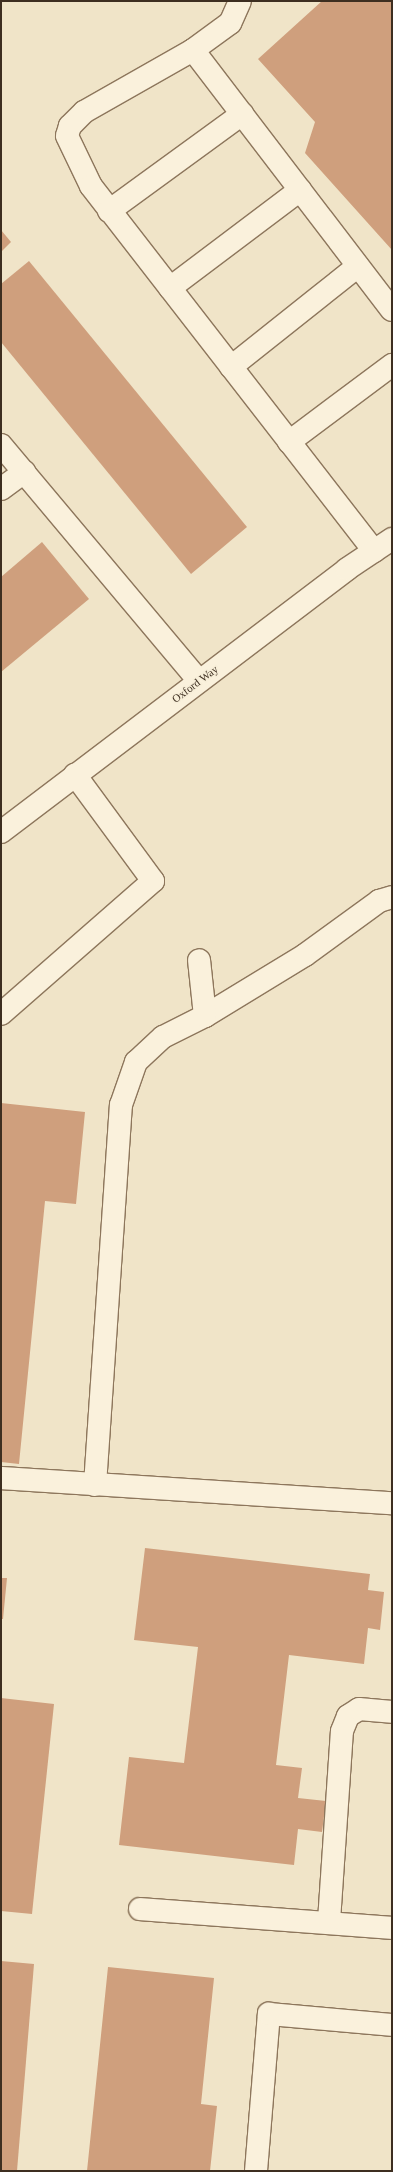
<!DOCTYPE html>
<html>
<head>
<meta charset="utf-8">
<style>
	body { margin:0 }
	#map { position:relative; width:393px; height:2172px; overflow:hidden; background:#f0e4c8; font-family:"Times New Roman",serif }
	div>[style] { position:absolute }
	.building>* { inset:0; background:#cf9f7d }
	.roads { filter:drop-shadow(1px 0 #8d765c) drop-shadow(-1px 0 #8d765c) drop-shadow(0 1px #8d765c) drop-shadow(0 -1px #8d765c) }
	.minor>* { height:22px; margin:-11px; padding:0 11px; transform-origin:11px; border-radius:11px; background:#faf1dc }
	span { translate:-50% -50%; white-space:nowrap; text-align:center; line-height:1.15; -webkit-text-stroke:3px #f7eed8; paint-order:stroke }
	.street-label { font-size:11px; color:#3d2e20 }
	.frame { position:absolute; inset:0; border:2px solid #3d2e20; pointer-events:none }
</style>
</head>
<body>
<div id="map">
	<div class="building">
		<i style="clip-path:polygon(322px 1px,392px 1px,392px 250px,305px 153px,315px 122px,258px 59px)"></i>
		<i style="clip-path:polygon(1px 230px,11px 242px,1px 252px)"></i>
		<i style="clip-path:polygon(29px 261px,247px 527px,191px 574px,1px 342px,1px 284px)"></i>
		<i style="clip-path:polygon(42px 542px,89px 599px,1px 672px,1px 577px)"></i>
		<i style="clip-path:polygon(1px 1103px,85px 1112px,76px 1204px,45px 1201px,19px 1464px,1px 1462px)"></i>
		<i style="clip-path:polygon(145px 1548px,370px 1574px,368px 1590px,384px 1592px,380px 1630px,368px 1628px,364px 1664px,289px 1655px,276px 1765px,302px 1768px,298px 1798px,326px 1801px,322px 1832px,298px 1829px,294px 1865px,119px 1845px,129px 1757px,184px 1763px,198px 1647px,134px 1640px)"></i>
		<i style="clip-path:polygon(1px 1578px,7px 1578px,3px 1619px,1px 1619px)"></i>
		<i style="clip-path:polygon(1px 1698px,54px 1704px,32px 1914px,1px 1911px)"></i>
		<i style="clip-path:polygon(1px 1961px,34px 1964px,17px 2171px,1px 2171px)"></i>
		<i style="clip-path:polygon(108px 1967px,214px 1978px,201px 2104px,217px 2106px,210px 2171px,87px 2171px)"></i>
	</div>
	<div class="roads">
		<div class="minor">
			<i style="left:240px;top:1px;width:24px;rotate:114deg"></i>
			<i style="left:230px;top:23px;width:46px;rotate:143.9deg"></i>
			<i style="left:193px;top:50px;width:125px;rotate:150.4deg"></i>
			<i style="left:84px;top:112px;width:20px;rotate:135deg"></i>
			<i style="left:70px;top:126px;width:10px;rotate:107deg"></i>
			<i style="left:67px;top:136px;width:55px;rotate:64.4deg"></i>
			<i style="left:91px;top:186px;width:462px;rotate:52.2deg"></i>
			<i style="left:193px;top:50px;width:327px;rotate:52.6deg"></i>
			<i style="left:109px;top:211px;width:165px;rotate:-36.1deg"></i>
			<i style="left:170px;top:288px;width:163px;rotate:-37deg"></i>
			<i style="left:231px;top:367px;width:162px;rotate:-38.5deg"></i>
			<i style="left:289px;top:442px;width:129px;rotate:-36.8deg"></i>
			<i style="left:1px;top:445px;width:308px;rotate:50deg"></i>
			<i style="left:1px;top:489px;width:29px;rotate:-36deg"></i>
			<i style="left:1px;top:832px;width:435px;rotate:-37.2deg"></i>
			<i style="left:347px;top:569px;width:54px;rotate:-33.7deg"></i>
			<i style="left:1px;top:1014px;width:202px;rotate:-41.2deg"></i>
			<i style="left:153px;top:881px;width:132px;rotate:-126.3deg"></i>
			<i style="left:205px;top:1016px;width:117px;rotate:-31.4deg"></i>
			<i style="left:305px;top:955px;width:92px;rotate:-36.1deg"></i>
			<i style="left:379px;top:901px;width:14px;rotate:-17deg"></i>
			<i style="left:1px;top:1478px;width:392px;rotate:3.7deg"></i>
			<i style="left:95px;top:1485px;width:381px;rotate:-86.1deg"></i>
			<i style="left:121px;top:1105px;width:46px;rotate:-70.8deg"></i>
			<i style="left:136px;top:1062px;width:37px;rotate:-43deg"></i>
			<i style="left:163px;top:1037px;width:47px;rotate:-26.6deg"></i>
			<i style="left:205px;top:1016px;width:56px;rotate:-96.1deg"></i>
			<i style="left:140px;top:1909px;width:253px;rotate:4.3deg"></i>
			<i style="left:329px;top:1921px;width:190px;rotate:-86.1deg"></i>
			<i style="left:342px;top:1731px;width:16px;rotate:-68deg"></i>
			<i style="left:348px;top:1716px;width:13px;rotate:-32deg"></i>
			<i style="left:359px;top:1709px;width:33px;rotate:5deg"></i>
			<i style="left:256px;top:2171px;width:158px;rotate:-85.3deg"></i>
			<i style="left:269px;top:2014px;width:123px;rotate:5.1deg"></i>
		</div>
	</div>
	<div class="street-label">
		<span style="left:195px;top:684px;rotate:-37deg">Oxford Way</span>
	</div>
	<div class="frame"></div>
</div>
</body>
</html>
